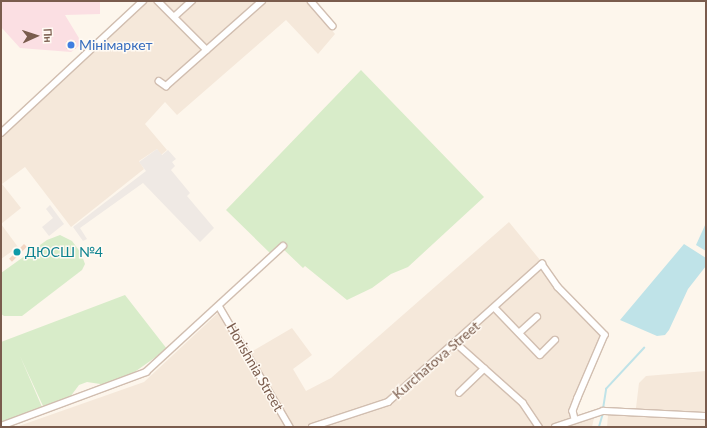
<!DOCTYPE html>
<html>
<head>
<meta charset="utf-8">
<style>
	body { margin:0 }
	#map { position:relative; width:707px; height:428px; overflow:hidden; background:#fdf6ec; font-family:Lato,sans-serif }
	div>[style] { position:absolute }
	.residential>* { inset:0; background:#f5e8da }
	.industrial>* { inset:0; background:#efe9e4 }
	.medical>* { inset:0; background:#fbdfe3 }
	.green>* { inset:0; background:#d8ecc9 }
	.water>* { inset:0; background:#bfe3e8 }
	.stream>* { height:1.5px; margin:-0.75px; padding:0 0.75px; transform-origin:0.75px; border-radius:0.75px; background:#bfe3e8 }
	.building>* { inset:0; background:#f3d5c3; transform-origin:0 0 }
	.roads { filter:drop-shadow(1px 0 #d1beb0) drop-shadow(-1px 0 #d1beb0) drop-shadow(0 1px #d1beb0) drop-shadow(0 -1px #d1beb0) }
	.minor>* { height:5.5px; margin:-2.75px; padding:0 2.75px; transform-origin:2.75px; border-radius:2.75px; background:#fff }
	.dots>* { width:11px; height:11px; translate:-50% -50%; box-sizing:border-box; border:2px solid #fffaf3; border-radius:50% }
	span { translate:-50% -50%; white-space:nowrap; text-align:center; line-height:1.15; -webkit-text-stroke:3px #fffaf3; paint-order:stroke }
	.shop-label { font-size:14px; color:#366cbe }
	.left { translate:0 -50%; text-align:left }
	.culture-label { font-size:14px; color:#0d838f }
	.street-label { font-size:14px; color:#7a5c4d }
	.frame { position:absolute; inset:0; border:2px solid #7a5c4d; pointer-events:none }
	.north { position:absolute; left:16px; top:16px; width:40px; height:40px; -webkit-text-stroke:3px #fffaf3; paint-order:stroke; rotate:87deg; font-size:11px; font-weight:700; line-height:16px; text-align:center; color:#7a5c4d }
	.north::after { content:''; display:block; margin:auto; width:14px; height:18px; background:#7a5c4d; clip-path:polygon(50% 0,100% 100%,50% 72%,0 100%) }
</style>
</head>
<body>
<div id="map">
	<div class="residential">
		<i style="clip-path:polygon(137px 1px,307px 1px,335px 34px,318px 54px,286px 20px,177px 115px,165px 102px,145px 124px,167px 150px,161px 155px,157px 149px,139px 161px,144px 169px,71px 227px,25px 167px,2px 184px,21px 208px,1px 224px,18px 247px,1px 259px,1px 132px)"></i>
		<i style="clip-path:polygon(509px 222px,540px 260px,554px 285px,601px 334px,571px 416px,575px 423px,594px 418px,592px 427px,16px 427px,144px 382px,219px 312px,244px 356px,292px 328px,312px 355px,293px 369px,306px 391px,331px 378px)"></i>
		<i style="clip-path:polygon(706px 371px,706px 427px,607px 427px,608px 415px,635px 416px,639px 383px,646px 376px)"></i>
	</div>
	<div class="industrial">
		<i style="clip-path:polygon(157px 149px,162px 155px,168px 150px,176px 159px,172px 162px,175px 166px,171px 170px,190px 193px,187px 196px,214px 228px,200px 242px,143px 183px,80px 228px,87px 239px,83px 241px,73px 227px,146px 171px,139px 162px)"></i>
		<i style="clip-path:polygon(50px 205px,64px 224px,49px 236px,42px 227px,53px 218px,46px 209px)"></i>
	</div>
	<div class="medical">
		<i style="clip-path:polygon(1px 1px,100px 1px,100px 14px,65px 15px,85px 48px,83px 50px,79px 46px,71px 52px,20px 48px,1px 27px)"></i>
	</div>
	<div class="green">
		<i style="clip-path:polygon(361px 70px,484px 197px,408px 267px,391px 274px,372px 288px,347px 300px,305px 266px,303px 268px,280px 246px,272px 255px,226px 210px)"></i>
		<i style="clip-path:polygon(60px 235px,72px 241px,81px 253px,85px 264px,82px 270px,22px 316px,4px 316px,1px 314px,1px 273px,47px 240px)"></i>
		<i style="clip-path:polygon(125px 295px,167px 349px,129px 376px,107px 385px,87px 382px,79px 385px,70px 397px,43px 406px,20px 356px,42px 407px,1px 423px,1px 342px)"></i>
	</div>
	<div class="water">
		<i style="clip-path:polygon(706px 223px,706px 251px,696px 245px)"></i>
		<i style="clip-path:polygon(684px 244px,706px 258px,706px 266px,688px 289px,669px 330px,665px 335px,657px 336px,620px 320px)"></i>
	</div>
	<div class="stream">
		<i style="left:603px;top:409px;width:20px;rotate:-81deg"></i>
		<i style="left:606px;top:389px;width:56px;rotate:-47.2deg"></i>
		<i style="left:599px;top:427px;width:15px;rotate:-74deg"></i>
	</div>
	<div class="building">
		<i style="left:66px;top:41px;width:10px;height:8px"></i>
		<i style="left:24px;top:244px;width:4px;height:21px;rotate:45deg"></i>
	</div>
	<div class="roads">
		<div class="minor">
			<i style="left:158px;top:1px;width:69px;rotate:45deg"></i>
			<i style="left:311px;top:1px;width:33px;rotate:49deg"></i>
			<i style="left:174px;top:17px;width:24px;rotate:-42deg"></i>
			<i style="left:159px;top:81px;width:9px;rotate:36deg"></i>
			<i style="left:166px;top:86px;width:128px;rotate:-41.5deg"></i>
			<i style="left:1px;top:133px;width:194px;rotate:-42.9deg"></i>
			<i style="left:219px;top:306px;width:140px;rotate:59.6deg"></i>
			<i style="left:495px;top:308px;width:65px;rotate:46.2deg"></i>
			<i style="left:540px;top:355px;width:21px;rotate:-45deg"></i>
			<i style="left:519px;top:333px;width:24px;rotate:-42deg"></i>
			<i style="left:456px;top:343px;width:90px;rotate:41.8deg"></i>
			<i style="left:523px;top:403px;width:29px;rotate:56deg"></i>
			<i style="left:459px;top:393px;width:35px;rotate:-44deg"></i>
			<i style="left:1px;top:426px;width:155px;rotate:-20.4deg"></i>
			<i style="left:146px;top:372px;width:186px;rotate:-42.6deg"></i>
			<i style="left:312px;top:427px;width:80px;rotate:-18.2deg"></i>
			<i style="left:388px;top:402px;width:207px;rotate:-41.9deg"></i>
			<i style="left:542px;top:264px;width:28px;rotate:55deg"></i>
			<i style="left:558px;top:287px;width:67px;rotate:45.6deg"></i>
			<i style="left:605px;top:335px;width:69px;rotate:113.2deg"></i>
			<i style="left:578px;top:398px;width:14px;rotate:111deg"></i>
			<i style="left:573px;top:411px;width:8px;rotate:76deg"></i>
			<i style="left:555px;top:427px;width:51px;rotate:-18.4deg"></i>
			<i style="left:603px;top:411px;width:103px;rotate:2.8deg"></i>
		</div>
	</div>
	<div class="dots">
		<i style="left:71px;top:45px;background:#3f7fe0"></i>
		<i style="left:17px;top:252px;background:#0f9aa8"></i>
	</div>
	<div class="shop-label">
		<span class="left" style="left:79px;top:45px">Мінімаркет</span>
	</div>
	<div class="culture-label">
		<span class="left" style="left:25px;top:252px">ДЮСШ №4</span>
	</div>
	<div class="street-label">
		<span style="left:436px;top:360px;rotate:-41deg">Kurchatova Street</span>
		<span style="left:255px;top:367px;rotate:60deg">Horishnia Street</span>
	</div>
	<div class="frame"></div>
	<div class="north">Пн</div>
</div>
</body>
</html>
